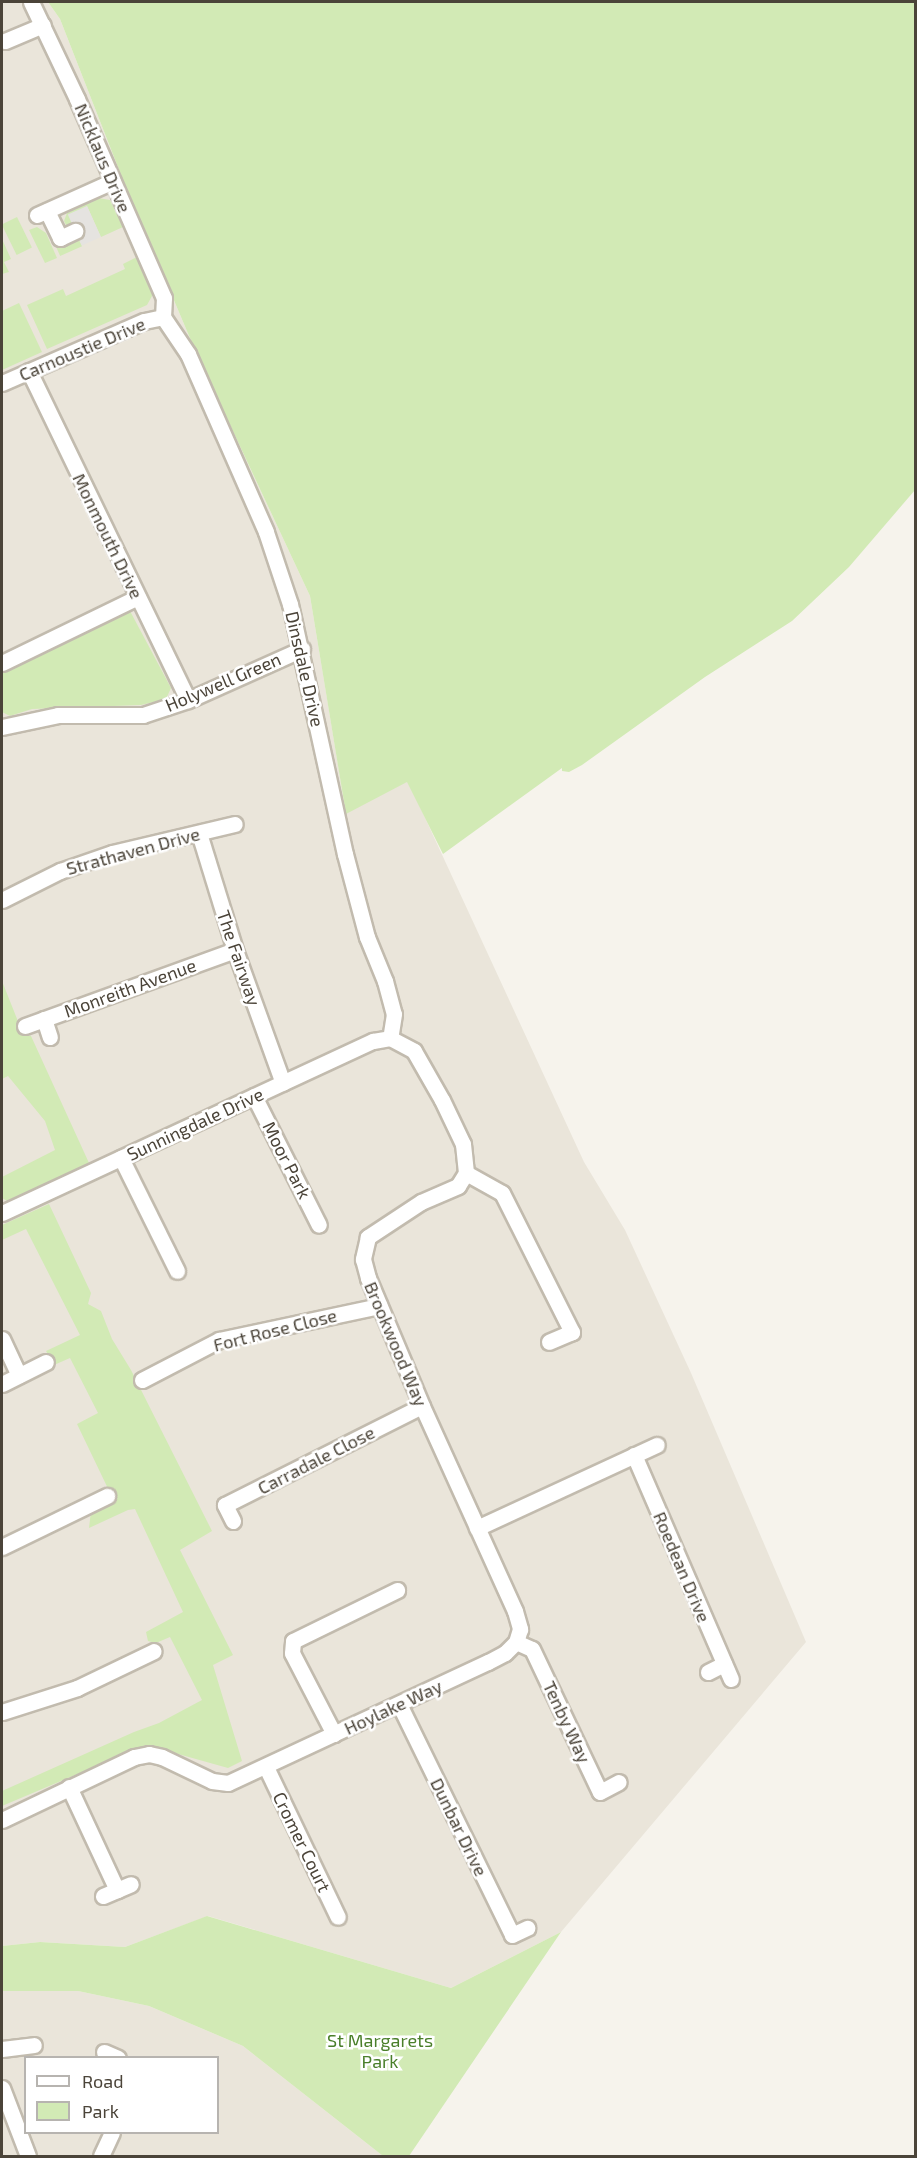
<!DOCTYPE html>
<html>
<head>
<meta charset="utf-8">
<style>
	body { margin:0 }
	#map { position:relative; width:917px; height:2158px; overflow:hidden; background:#f6f3ec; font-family:"Exo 2",sans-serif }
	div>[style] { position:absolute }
	.residential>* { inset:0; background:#eae5da }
	.green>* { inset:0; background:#d2eab5; transform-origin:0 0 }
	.parking>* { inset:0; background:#e5e3e0; transform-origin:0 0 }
	.roads { filter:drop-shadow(2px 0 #c2bbae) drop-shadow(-2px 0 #c2bbae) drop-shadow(0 2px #c2bbae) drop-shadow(0 -2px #c2bbae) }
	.minor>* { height:15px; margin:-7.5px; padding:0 7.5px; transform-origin:7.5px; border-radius:7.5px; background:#fff }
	span { translate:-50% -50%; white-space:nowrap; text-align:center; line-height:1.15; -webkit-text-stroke:5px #fff; paint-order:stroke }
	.street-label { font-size:18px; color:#4b4439 }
	.park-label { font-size:18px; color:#4a7f2a }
	.frame { position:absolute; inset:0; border:3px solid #4b4439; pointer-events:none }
	.legend { position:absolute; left:24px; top:2056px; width:195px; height:78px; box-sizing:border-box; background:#fff; border:2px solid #b7b4b0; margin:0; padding:8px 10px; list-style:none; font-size:18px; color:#4b4439 }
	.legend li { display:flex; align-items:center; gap:12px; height:30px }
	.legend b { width:30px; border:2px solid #b7b4b0 }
</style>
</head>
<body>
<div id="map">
	<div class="residential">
		<i style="clip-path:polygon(2px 2px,48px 2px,60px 19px,123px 180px,195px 350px,310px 596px,346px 813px,408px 781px,584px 1162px,625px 1230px,691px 1373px,806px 1642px,561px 1932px,451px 1988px,208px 1916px,125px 1947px,40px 1942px,2px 1946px)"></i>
		<i style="clip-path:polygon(evenodd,2px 1991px,78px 1991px,149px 2006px,243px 2046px,383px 2156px,2px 2156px,2px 1991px,26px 2058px,218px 2058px,218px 2132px,26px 2132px,26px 2058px)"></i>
	</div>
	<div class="green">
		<i style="clip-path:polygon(48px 2px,915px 2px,915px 490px,849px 567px,792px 621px,705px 677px,582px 765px,569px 772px,562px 771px,562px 768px,443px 854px,407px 782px,346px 814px,310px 596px,195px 350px,123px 180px,60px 19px)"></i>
		<i style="clip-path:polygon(98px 198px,110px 200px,123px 227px,101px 237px,87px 206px,72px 225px,67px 227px,64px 221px,67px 213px)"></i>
		<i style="left:17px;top:217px;width:34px;height:17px;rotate:64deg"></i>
		<i style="clip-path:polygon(37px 227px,46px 233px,57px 258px,45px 263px,29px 230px)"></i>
		<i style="left:78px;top:237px;width:10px;height:24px;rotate:66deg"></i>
		<i style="clip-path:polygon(2px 239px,11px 259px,4px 262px,9px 272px,2px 274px)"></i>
		<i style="clip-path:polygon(139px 256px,153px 287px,152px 296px,147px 305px,47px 349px,27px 305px,63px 289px,66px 296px,125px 269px,123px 264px)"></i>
		<i style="clip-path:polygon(19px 303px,42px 352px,2px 370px,2px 311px)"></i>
		<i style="clip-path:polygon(130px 611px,171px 688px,166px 699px,141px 705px,32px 709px,10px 716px,2px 712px,2px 668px)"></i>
		<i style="clip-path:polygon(2px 981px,23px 1034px,31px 1036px,89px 1163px,9px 1202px,2px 1198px,2px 1177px,55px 1150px,45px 1121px,8px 1076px,2px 1079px)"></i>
		<i style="clip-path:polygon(49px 1204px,91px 1293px,88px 1304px,101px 1311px,112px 1339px,131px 1370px,212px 1531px,180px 1550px,233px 1655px,213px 1665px,242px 1761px,228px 1768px,146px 1745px,2px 1806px,2px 1791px,134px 1732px,159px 1723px,202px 1700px,170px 1637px,156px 1643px,148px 1641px,146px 1632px,183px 1612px,135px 1509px,128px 1510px,89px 1528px,91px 1511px,113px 1499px,77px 1424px,98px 1413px,70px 1358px,54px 1365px,46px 1351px,80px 1335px,26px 1229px,2px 1240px,2px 1225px)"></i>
		<i style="clip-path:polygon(207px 1916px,451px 1988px,561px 1932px,409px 2156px,383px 2156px,243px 2046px,149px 2006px,78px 1991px,2px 1991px,2px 1946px,40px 1942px,125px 1947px)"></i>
	</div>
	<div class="parking">
		<i style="left:87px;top:206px;width:34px;height:21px;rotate:66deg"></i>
	</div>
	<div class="roads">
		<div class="minor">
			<i style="left:31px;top:2px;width:107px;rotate:64.6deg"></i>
			<i style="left:77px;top:99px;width:217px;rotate:66.4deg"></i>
			<i style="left:164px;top:298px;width:19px;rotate:93deg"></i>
			<i style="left:5px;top:41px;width:41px;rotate:-22.8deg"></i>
			<i style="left:47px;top:211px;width:30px;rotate:64deg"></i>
			<i style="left:60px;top:238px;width:17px;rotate:-25deg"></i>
			<i style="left:37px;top:215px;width:83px;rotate:-24.1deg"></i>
			<i style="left:163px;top:317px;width:45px;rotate:56deg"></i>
			<i style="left:188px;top:354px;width:194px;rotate:66.3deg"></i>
			<i style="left:266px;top:532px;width:76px;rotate:71.6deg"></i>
			<i style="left:290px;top:604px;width:256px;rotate:77.6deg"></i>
			<i style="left:345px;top:854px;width:86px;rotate:75.2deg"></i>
			<i style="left:367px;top:937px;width:48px;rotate:67.8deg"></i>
			<i style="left:385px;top:981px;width:34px;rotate:75deg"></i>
			<i style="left:394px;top:1014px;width:24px;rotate:99deg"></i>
			<i style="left:29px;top:371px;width:365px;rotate:64.2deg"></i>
			<i style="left:2px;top:383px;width:155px;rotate:-23.6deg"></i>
			<i style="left:144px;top:321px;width:19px;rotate:-12deg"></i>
			<i style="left:2px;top:663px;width:151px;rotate:-25.9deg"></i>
			<i style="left:2px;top:727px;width:57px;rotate:-12.1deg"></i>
			<i style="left:58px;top:715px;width:85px"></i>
			<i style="left:143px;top:715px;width:47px;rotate:-18.4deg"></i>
			<i style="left:188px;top:700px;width:125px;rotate:-24.1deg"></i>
			<i style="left:199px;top:833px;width:122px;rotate:72.9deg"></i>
			<i style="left:235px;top:950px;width:141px;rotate:70.2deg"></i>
			<i style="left:2px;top:900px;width:65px;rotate:-26.6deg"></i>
			<i style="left:60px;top:871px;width:55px;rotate:-19.1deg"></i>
			<i style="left:112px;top:853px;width:126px;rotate:-13.3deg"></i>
			<i style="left:44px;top:1019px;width:19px;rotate:72deg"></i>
			<i style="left:25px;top:1026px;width:223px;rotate:-19.9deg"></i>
			<i style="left:390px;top:1038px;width:27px;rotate:28deg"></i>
			<i style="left:414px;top:1051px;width:56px;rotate:60.3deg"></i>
			<i style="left:442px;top:1100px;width:49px;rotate:64.5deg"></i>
			<i style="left:463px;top:1144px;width:29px;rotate:84deg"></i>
			<i style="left:466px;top:1173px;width:15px;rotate:122deg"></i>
			<i style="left:458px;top:1186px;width:40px;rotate:156.6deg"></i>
			<i style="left:421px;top:1202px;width:64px;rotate:146.6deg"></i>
			<i style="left:368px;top:1237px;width:23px;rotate:103deg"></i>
			<i style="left:363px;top:1259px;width:20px;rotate:75deg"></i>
			<i style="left:368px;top:1278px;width:139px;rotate:67.1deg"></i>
			<i style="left:422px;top:1406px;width:225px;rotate:65.6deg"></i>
			<i style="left:515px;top:1611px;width:19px;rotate:74deg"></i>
			<i style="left:520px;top:1629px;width:14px;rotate:107deg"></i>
			<i style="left:254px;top:1096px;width:144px;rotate:63.3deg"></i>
			<i style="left:121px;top:1158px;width:126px;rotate:63.6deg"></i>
			<i style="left:466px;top:1173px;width:41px;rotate:29.1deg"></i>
			<i style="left:502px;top:1193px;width:156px;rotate:63.3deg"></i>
			<i style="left:572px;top:1332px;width:25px;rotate:157deg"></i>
			<i style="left:2px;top:1213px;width:409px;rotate:-24.9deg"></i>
			<i style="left:373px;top:1041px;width:17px;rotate:-10deg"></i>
			<i style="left:2px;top:1339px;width:40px;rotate:65deg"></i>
			<i style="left:142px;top:1380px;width:87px;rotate:-27.5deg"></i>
			<i style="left:219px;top:1340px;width:164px;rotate:-12deg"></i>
			<i style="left:2px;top:1384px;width:49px;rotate:-26.6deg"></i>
			<i style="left:634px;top:1455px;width:244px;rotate:66.6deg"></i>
			<i style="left:233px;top:1521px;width:18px;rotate:-117deg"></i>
			<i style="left:225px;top:1505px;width:220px;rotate:-26.7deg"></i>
			<i style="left:477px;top:1528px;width:198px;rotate:-24.8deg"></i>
			<i style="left:2px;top:1547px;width:117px;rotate:-25.9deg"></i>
			<i style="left:516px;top:1642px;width:17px;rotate:24deg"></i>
			<i style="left:532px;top:1649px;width:158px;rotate:64.6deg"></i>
			<i style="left:600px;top:1792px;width:21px;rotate:-28deg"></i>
			<i style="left:708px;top:1672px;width:18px;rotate:-27deg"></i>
			<i style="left:399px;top:1704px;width:257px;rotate:63.9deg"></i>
			<i style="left:512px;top:1935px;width:17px;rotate:-25deg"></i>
			<i style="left:2px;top:1712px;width:79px;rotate:-17.7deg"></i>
			<i style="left:77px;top:1688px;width:85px;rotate:-25.7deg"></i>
			<i style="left:334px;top:1734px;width:91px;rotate:-117.4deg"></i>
			<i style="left:292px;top:1653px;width:12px;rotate:-85deg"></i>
			<i style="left:293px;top:1641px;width:116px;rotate:-26.1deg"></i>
			<i style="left:266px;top:1767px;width:166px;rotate:64.4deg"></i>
			<i style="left:69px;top:1787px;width:114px;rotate:65deg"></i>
			<i style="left:2px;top:1820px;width:146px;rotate:-25.5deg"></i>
			<i style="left:134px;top:1757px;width:15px;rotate:-11deg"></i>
			<i style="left:149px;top:1754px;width:13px;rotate:13deg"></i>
			<i style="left:162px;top:1757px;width:55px;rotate:25.6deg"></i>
			<i style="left:212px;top:1781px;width:16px;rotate:7deg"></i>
			<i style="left:228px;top:1783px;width:287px;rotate:-25deg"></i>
			<i style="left:488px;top:1662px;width:19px;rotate:-28deg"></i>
			<i style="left:505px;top:1653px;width:16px;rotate:-45deg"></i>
			<i style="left:103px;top:1896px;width:30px;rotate:-23deg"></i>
			<i style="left:2px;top:2049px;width:32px;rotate:-7deg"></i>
			<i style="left:104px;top:2052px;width:15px;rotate:23deg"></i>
			<i style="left:2px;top:2088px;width:73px;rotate:69.1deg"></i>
			<i style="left:101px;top:2156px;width:26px;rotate:-65deg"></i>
		</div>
	</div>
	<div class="street-label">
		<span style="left:103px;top:158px;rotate:67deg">Nicklaus Drive</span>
		<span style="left:82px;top:349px;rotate:-23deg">Carnoustie Drive</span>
		<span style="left:108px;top:536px;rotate:64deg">Monmouth Drive</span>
		<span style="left:305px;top:669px;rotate:77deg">Dinsdale Drive</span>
		<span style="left:223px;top:682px;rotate:-23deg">Holywell Green</span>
		<span style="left:133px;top:851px;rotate:-15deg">Strathaven Drive</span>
		<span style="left:239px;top:958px;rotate:71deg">The Fairway</span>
		<span style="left:130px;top:988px;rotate:-20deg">Monreith Avenue</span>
		<span style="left:195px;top:1124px;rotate:-25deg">Sunningdale Drive</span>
		<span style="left:287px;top:1160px;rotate:63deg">Moor Park</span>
		<span style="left:275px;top:1330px;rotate:-14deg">Fort Rose Close</span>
		<span style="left:396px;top:1344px;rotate:67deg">Brookwood Way</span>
		<span style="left:316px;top:1460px;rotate:-27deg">Carradale Close</span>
		<span style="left:682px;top:1567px;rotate:67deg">Roedean Drive</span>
		<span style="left:393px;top:1707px;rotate:-25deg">Hoylake Way</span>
		<span style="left:567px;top:1722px;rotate:65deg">Tenby Way</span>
		<span style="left:459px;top:1827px;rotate:64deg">Dunbar Drive</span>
		<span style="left:302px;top:1842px;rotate:64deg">Cromer Court</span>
	</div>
	<div class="park-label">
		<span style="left:380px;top:2051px">St Margarets<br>Park</span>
	</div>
	<div class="frame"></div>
	<ul class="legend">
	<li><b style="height:8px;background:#fff"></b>Road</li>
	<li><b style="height:16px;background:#d2eab5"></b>Park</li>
	</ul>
</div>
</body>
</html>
